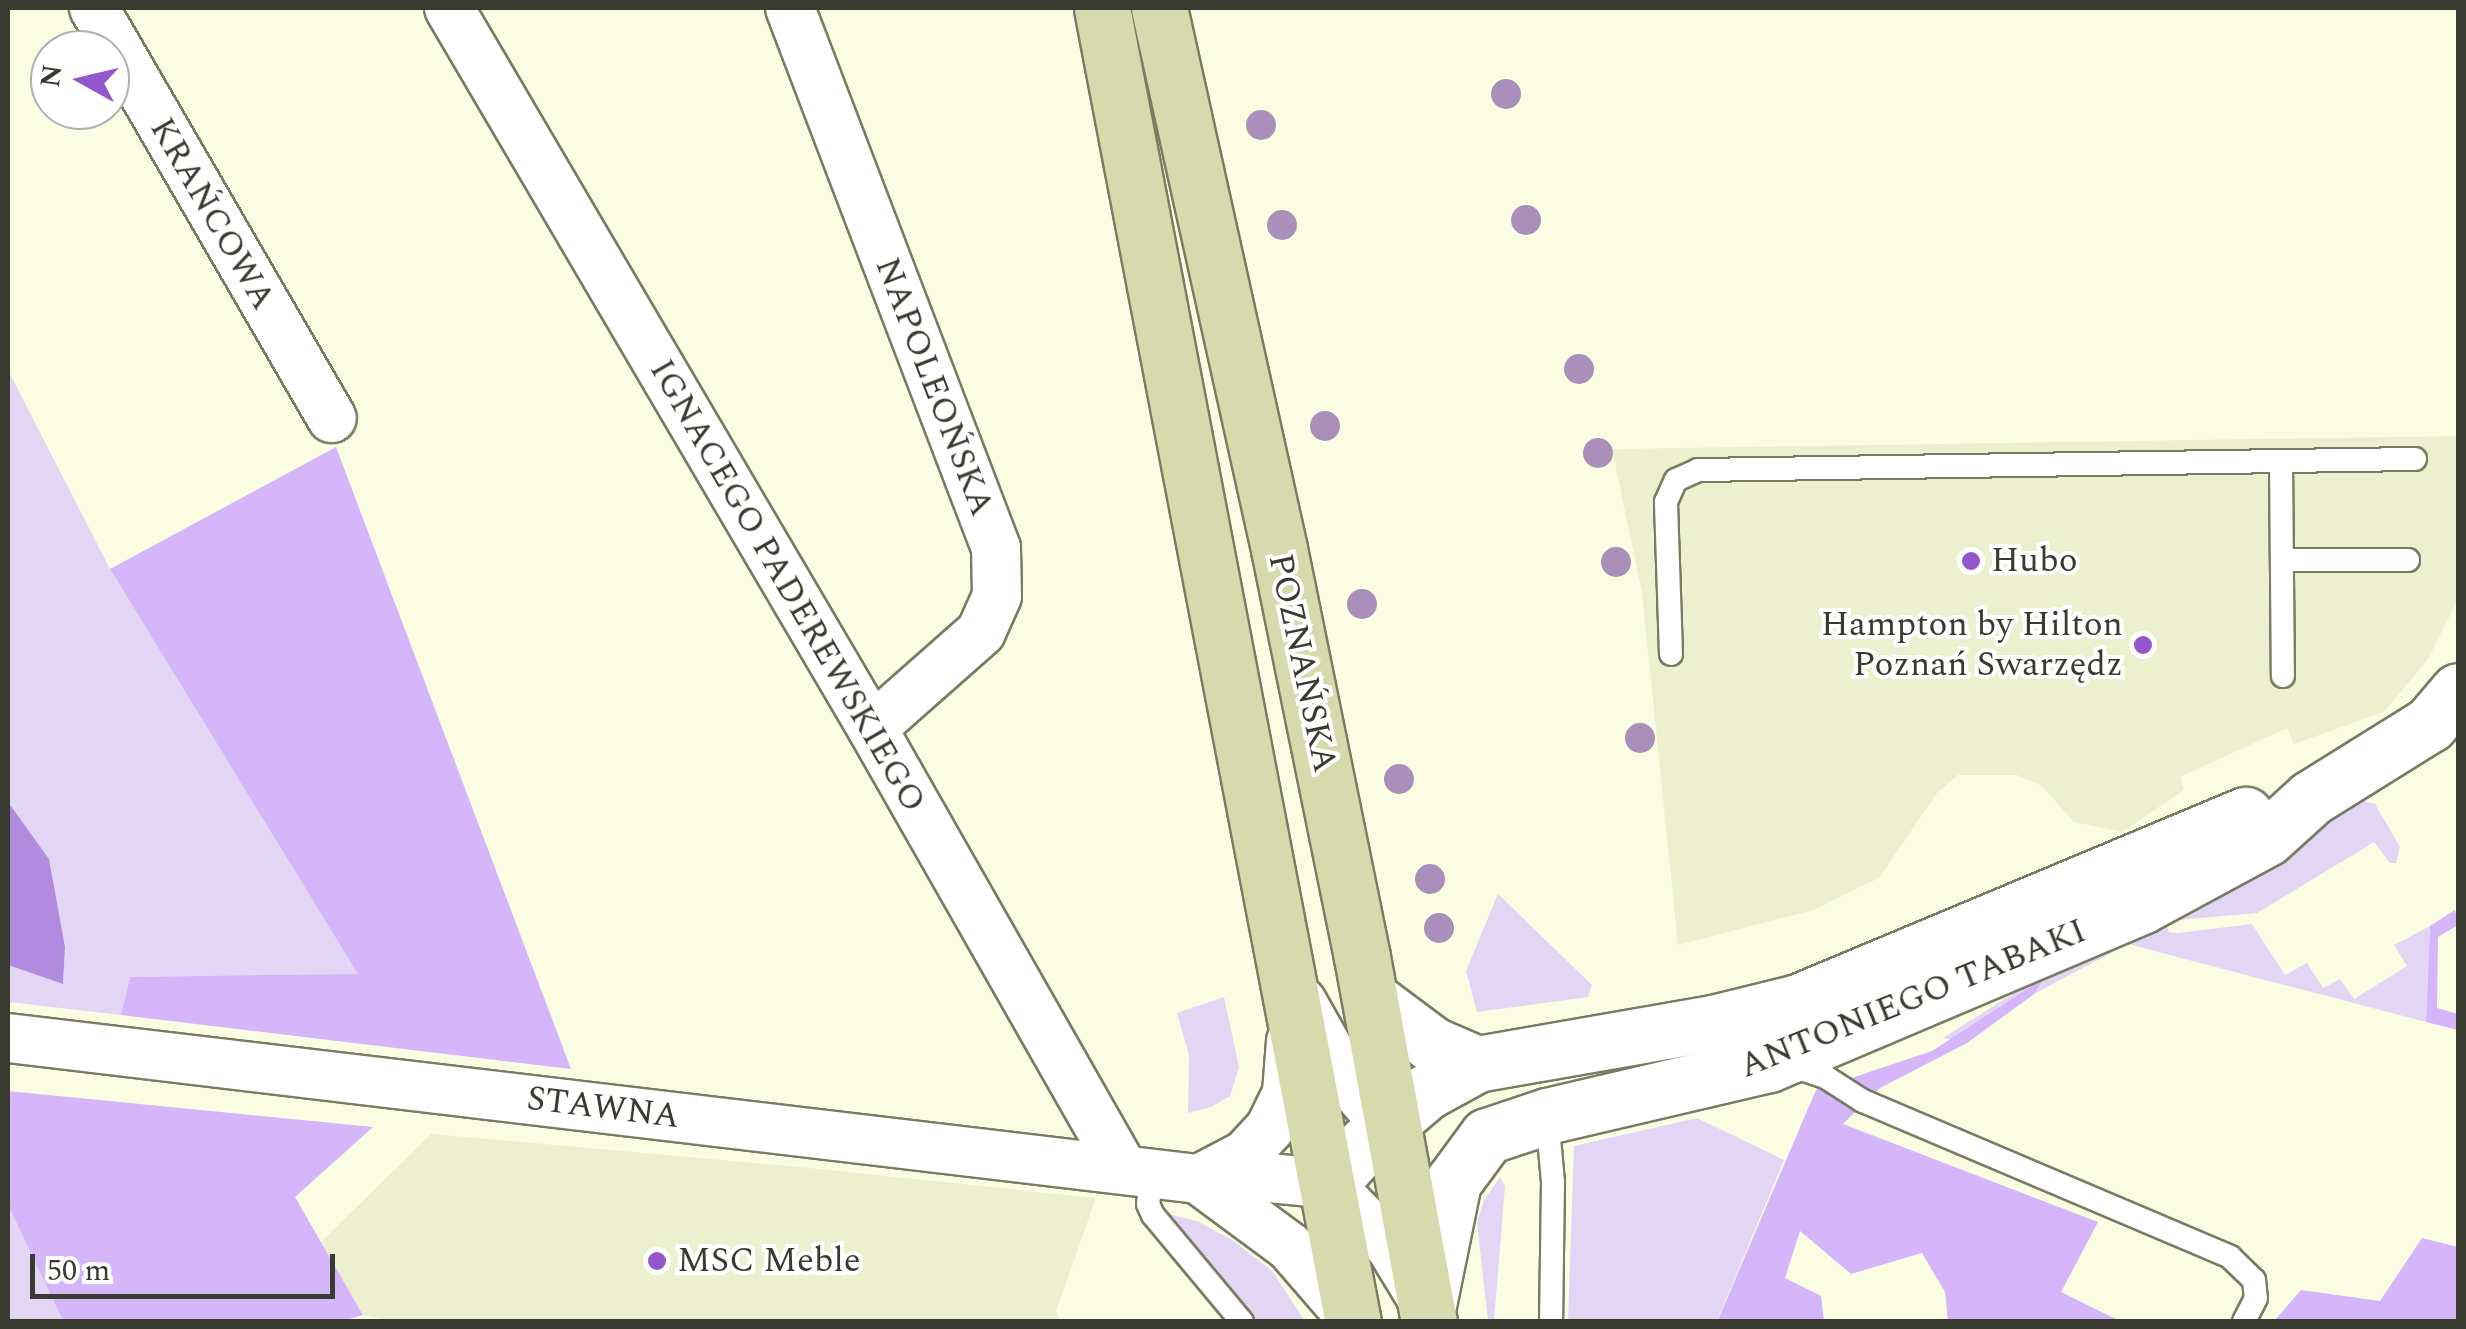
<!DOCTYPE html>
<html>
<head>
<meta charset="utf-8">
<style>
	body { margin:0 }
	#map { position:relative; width:2466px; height:1329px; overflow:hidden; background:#fafde2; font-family:Spectral,serif }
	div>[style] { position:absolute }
	.built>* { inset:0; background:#edf0cf }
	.green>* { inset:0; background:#e3d6f5 }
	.forest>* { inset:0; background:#d5b6fb }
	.water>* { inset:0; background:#b18bde }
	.roads { filter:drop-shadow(2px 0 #797b63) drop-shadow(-2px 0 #797b63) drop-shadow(0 2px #797b63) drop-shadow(0 -2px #797b63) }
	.lane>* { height:22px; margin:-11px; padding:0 11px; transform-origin:11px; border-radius:11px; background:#fff }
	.street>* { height:48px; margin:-24px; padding:0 24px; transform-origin:24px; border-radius:24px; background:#fff }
	.secondary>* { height:55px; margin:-27.5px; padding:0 27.5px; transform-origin:27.5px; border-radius:27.5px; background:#fff }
	.primary>* { height:55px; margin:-27.5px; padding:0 27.5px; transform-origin:27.5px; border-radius:27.5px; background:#d6daac }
	.trees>* { width:30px; height:30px; margin:-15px; border-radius:50%; background:#a98fb9 }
	.dots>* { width:28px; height:28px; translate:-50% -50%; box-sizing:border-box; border:5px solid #fff; border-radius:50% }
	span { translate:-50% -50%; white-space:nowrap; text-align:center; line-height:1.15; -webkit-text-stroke:8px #fff; paint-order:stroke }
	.street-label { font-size:35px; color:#3a3b30 }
	.poi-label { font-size:35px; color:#3a3b30 }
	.left { translate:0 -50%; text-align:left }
	.right { translate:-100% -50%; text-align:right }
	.frame { position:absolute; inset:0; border:10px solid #3a3b30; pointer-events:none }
	.north { position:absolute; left:30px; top:30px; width:100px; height:100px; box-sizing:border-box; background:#fff; border:2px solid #b0b1ac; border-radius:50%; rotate:278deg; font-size:28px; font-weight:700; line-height:40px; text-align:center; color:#3a3b30 }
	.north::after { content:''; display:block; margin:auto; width:35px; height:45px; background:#9257ce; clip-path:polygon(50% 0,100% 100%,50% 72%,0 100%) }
	.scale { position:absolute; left:30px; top:1254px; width:305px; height:45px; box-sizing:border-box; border:5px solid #3a3b30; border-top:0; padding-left:12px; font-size:30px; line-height:35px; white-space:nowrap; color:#3a3b30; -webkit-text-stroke:8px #fff; paint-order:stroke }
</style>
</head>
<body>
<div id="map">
	<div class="built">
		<i style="clip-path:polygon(2458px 436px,2458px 599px,2428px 659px,2384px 712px,2294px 744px,2287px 728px,2180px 777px,2184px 790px,2122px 832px,2074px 822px,2042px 786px,2017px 775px,1958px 775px,1937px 793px,1879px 878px,1813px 910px,1678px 945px,1642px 593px,1612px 449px)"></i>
		<i style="clip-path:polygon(431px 1134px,790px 1166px,1096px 1198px,1056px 1311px,1061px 1321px,391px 1321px,363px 1315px,321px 1242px)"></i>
	</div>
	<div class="green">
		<i style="clip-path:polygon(8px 370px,110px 569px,359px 975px,130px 977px,121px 1015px,8px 1002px,8px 965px,63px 984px,65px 947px,49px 859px,8px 802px)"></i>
		<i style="clip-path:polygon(2359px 800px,2375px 804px,2400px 847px,2396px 863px,2390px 863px,2374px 842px,2257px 913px,2178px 920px,2169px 904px)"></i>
		<i style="clip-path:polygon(1498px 894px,1592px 985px,1588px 997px,1477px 1012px,1466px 971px)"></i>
		<i style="clip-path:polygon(2165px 920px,2169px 932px,2178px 933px,2252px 924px,2285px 975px,2307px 963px,2323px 988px,2340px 979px,2354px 999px,2407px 966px,2394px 945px,2430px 926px,2426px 1022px,2128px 944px,2034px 994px,1967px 1043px,1943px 1038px,2038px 978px)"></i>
		<i style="clip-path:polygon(1224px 997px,1239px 1067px,1230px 1096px,1211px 1107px,1188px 1113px,1189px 1055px,1177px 1013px)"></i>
		<i style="clip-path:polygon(1697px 1118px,1784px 1160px,1717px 1321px,1568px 1321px,1574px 1146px)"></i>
		<i style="clip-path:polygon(1500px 1177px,1505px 1186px,1494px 1321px,1488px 1321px,1477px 1223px,1484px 1200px)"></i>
		<i style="clip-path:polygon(8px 1205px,63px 1321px,8px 1321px)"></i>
		<i style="clip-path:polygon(1163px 1213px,1197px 1221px,1232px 1240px,1272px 1271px,1305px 1321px,1244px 1321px)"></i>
	</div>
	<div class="forest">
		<i style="clip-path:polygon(336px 447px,571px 1069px,121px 1015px,130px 977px,358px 974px,110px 569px)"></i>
		<i style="clip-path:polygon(2455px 910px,2458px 925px,2438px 937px,2437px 1008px,2458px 1014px,2458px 1030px,2426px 1022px,2430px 926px)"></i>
		<i style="clip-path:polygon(2044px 978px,2034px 994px,1967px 1043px,1880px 1088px,1843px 1124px,2098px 1222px,2061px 1292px,2120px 1321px,1948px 1321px,1945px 1292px,1922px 1253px,1851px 1274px,1800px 1231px,1785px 1278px,1821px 1296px,1824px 1321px,1717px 1322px,1816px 1090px,1932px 1051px)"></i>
		<i style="clip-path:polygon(8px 1091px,373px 1127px,295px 1197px,363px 1315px,343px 1321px,63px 1321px,8px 1205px)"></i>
		<i style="clip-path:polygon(2422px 1238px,2458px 1247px,2458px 1321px,2274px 1321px,2301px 1290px,2380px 1301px)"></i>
	</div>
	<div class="water">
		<i style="clip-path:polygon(8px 802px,49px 859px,65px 947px,63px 984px,8px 965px)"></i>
	</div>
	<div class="roads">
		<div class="lane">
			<i style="left:2281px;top:461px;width:215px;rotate:89.5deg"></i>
			<i style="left:2282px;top:560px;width:126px"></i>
			<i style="left:1671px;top:654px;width:152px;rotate:-91.9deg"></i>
			<i style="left:1666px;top:502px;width:24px;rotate:-66deg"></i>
			<i style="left:1676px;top:480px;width:24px;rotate:-24deg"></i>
			<i style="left:1698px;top:470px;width:717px;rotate:-0.88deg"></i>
			<i style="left:1790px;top:1065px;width:39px;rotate:19deg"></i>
			<i style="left:1827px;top:1078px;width:43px;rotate:32.6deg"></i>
			<i style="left:1863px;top:1101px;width:399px;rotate:23deg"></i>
			<i style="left:2230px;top:1257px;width:33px;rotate:44deg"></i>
			<i style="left:2254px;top:1280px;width:18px;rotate:84deg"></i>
			<i style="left:2256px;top:1298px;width:27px;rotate:117deg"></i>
			<i style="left:1547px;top:1116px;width:66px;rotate:84.8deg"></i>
			<i style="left:1553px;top:1182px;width:140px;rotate:90.8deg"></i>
			<i style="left:1153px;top:1172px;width:32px;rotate:99deg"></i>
			<i style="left:1148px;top:1204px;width:12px;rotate:66deg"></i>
			<i style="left:1153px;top:1215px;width:139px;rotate:50.2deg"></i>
		</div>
		<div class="street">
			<i style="left:94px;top:8px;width:474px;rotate:59.9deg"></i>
			<i style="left:449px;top:8px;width:835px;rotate:59.57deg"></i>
			<i style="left:872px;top:728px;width:505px;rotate:60.34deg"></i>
			<i style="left:790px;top:8px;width:578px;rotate:69.12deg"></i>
			<i style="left:996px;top:548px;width:48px;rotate:88.8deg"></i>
			<i style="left:997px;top:596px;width:39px;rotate:114deg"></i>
			<i style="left:981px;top:632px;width:145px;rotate:138.6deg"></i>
			<i style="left:1302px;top:1002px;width:87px;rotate:60.5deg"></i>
			<i style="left:1345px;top:1078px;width:35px;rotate:49deg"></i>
			<i style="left:1368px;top:1104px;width:30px;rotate:33deg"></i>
			<i style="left:8px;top:1038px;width:1198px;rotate:6.76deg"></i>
			<i style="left:1198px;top:1179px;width:72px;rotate:-0.8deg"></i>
			<i style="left:1270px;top:1178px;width:59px;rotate:5.8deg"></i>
			<i style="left:1329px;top:1184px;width:87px;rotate:45.5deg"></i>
			<i style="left:1390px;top:1246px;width:60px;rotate:58.7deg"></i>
			<i style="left:1201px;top:1178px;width:50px;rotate:-27.6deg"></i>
			<i style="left:1245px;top:1155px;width:37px;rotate:-47deg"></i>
			<i style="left:1270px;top:1128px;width:39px;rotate:-64deg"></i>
			<i style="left:1287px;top:1093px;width:52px;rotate:-85.6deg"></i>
			<i style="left:1198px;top:1179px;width:114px;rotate:36.5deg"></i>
			<i style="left:1290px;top:1247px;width:96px;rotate:49.2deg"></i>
		</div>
		<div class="secondary">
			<i style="left:1370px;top:998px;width:79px;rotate:36.7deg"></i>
			<i style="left:1433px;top:1045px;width:48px;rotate:23.4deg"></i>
			<i style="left:1329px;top:1184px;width:54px;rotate:-48deg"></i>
			<i style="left:1365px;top:1144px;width:80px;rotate:-40.4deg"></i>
			<i style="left:1426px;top:1092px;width:58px;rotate:-28.8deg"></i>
			<i style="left:1477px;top:1064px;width:240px;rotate:-9.9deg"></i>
			<i style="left:1713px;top:1023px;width:88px;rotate:-13.9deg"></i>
			<i style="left:1798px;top:1002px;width:485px;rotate:-22.7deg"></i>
			<i style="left:1428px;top:1305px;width:126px;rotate:-78.5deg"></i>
			<i style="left:1453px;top:1182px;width:57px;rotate:-53.5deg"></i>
			<i style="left:1487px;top:1136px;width:63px;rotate:-18.4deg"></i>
			<i style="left:1547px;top:1116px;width:228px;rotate:-13.2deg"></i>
			<i style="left:1769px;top:1064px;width:404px;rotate:-23deg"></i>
			<i style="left:2141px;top:906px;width:143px;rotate:-28.4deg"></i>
			<i style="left:2267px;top:838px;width:59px;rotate:-42.3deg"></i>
			<i style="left:2311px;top:798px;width:140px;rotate:-31.9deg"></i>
			<i style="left:2430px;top:724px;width:43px;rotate:-49.7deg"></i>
		</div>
		<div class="primary">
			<i style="left:1102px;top:8px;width:1338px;rotate:79.19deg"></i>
			<i style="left:1159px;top:8px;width:554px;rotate:77.49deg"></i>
			<i style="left:1279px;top:549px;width:416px;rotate:78.5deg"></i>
			<i style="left:1362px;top:957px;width:371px;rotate:79.6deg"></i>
		</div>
	</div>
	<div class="trees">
		<i style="left:1506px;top:94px"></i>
		<i style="left:1261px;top:125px"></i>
		<i style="left:1526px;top:220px"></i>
		<i style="left:1282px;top:225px"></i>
		<i style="left:1579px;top:369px"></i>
		<i style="left:1325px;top:426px"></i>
		<i style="left:1598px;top:453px"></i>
		<i style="left:1616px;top:562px"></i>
		<i style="left:1362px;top:604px"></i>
		<i style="left:1640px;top:738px"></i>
		<i style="left:1399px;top:779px"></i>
		<i style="left:1430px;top:879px"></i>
		<i style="left:1439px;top:928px"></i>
	</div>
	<div class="dots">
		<i style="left:1971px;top:561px;background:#9257ce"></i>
		<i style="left:2143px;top:645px;background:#9257ce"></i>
		<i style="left:657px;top:1261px;background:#9257ce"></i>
	</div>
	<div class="street-label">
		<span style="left:212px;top:214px;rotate:60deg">KRAŃCOWA</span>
		<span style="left:934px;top:387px;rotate:69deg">NAPOLEOŃSKA</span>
		<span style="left:787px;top:586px;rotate:60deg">IGNACEGO PADEREWSKIEGO</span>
		<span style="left:1302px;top:663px;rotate:78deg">POZNAŃSKA</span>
		<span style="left:1913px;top:999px;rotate:-22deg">ANTONIEGO TABAKI</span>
		<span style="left:603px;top:1108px;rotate:7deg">STAWNA</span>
	</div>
	<div class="poi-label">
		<span class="left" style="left:1991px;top:561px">Hubo</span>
		<span class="right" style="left:2123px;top:645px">Hampton by Hilton<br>Poznań Swarzędz</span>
		<span class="left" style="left:677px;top:1261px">MSC Meble</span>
	</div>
	<div class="frame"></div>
	<div class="north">N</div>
	<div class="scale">50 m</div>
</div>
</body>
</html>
